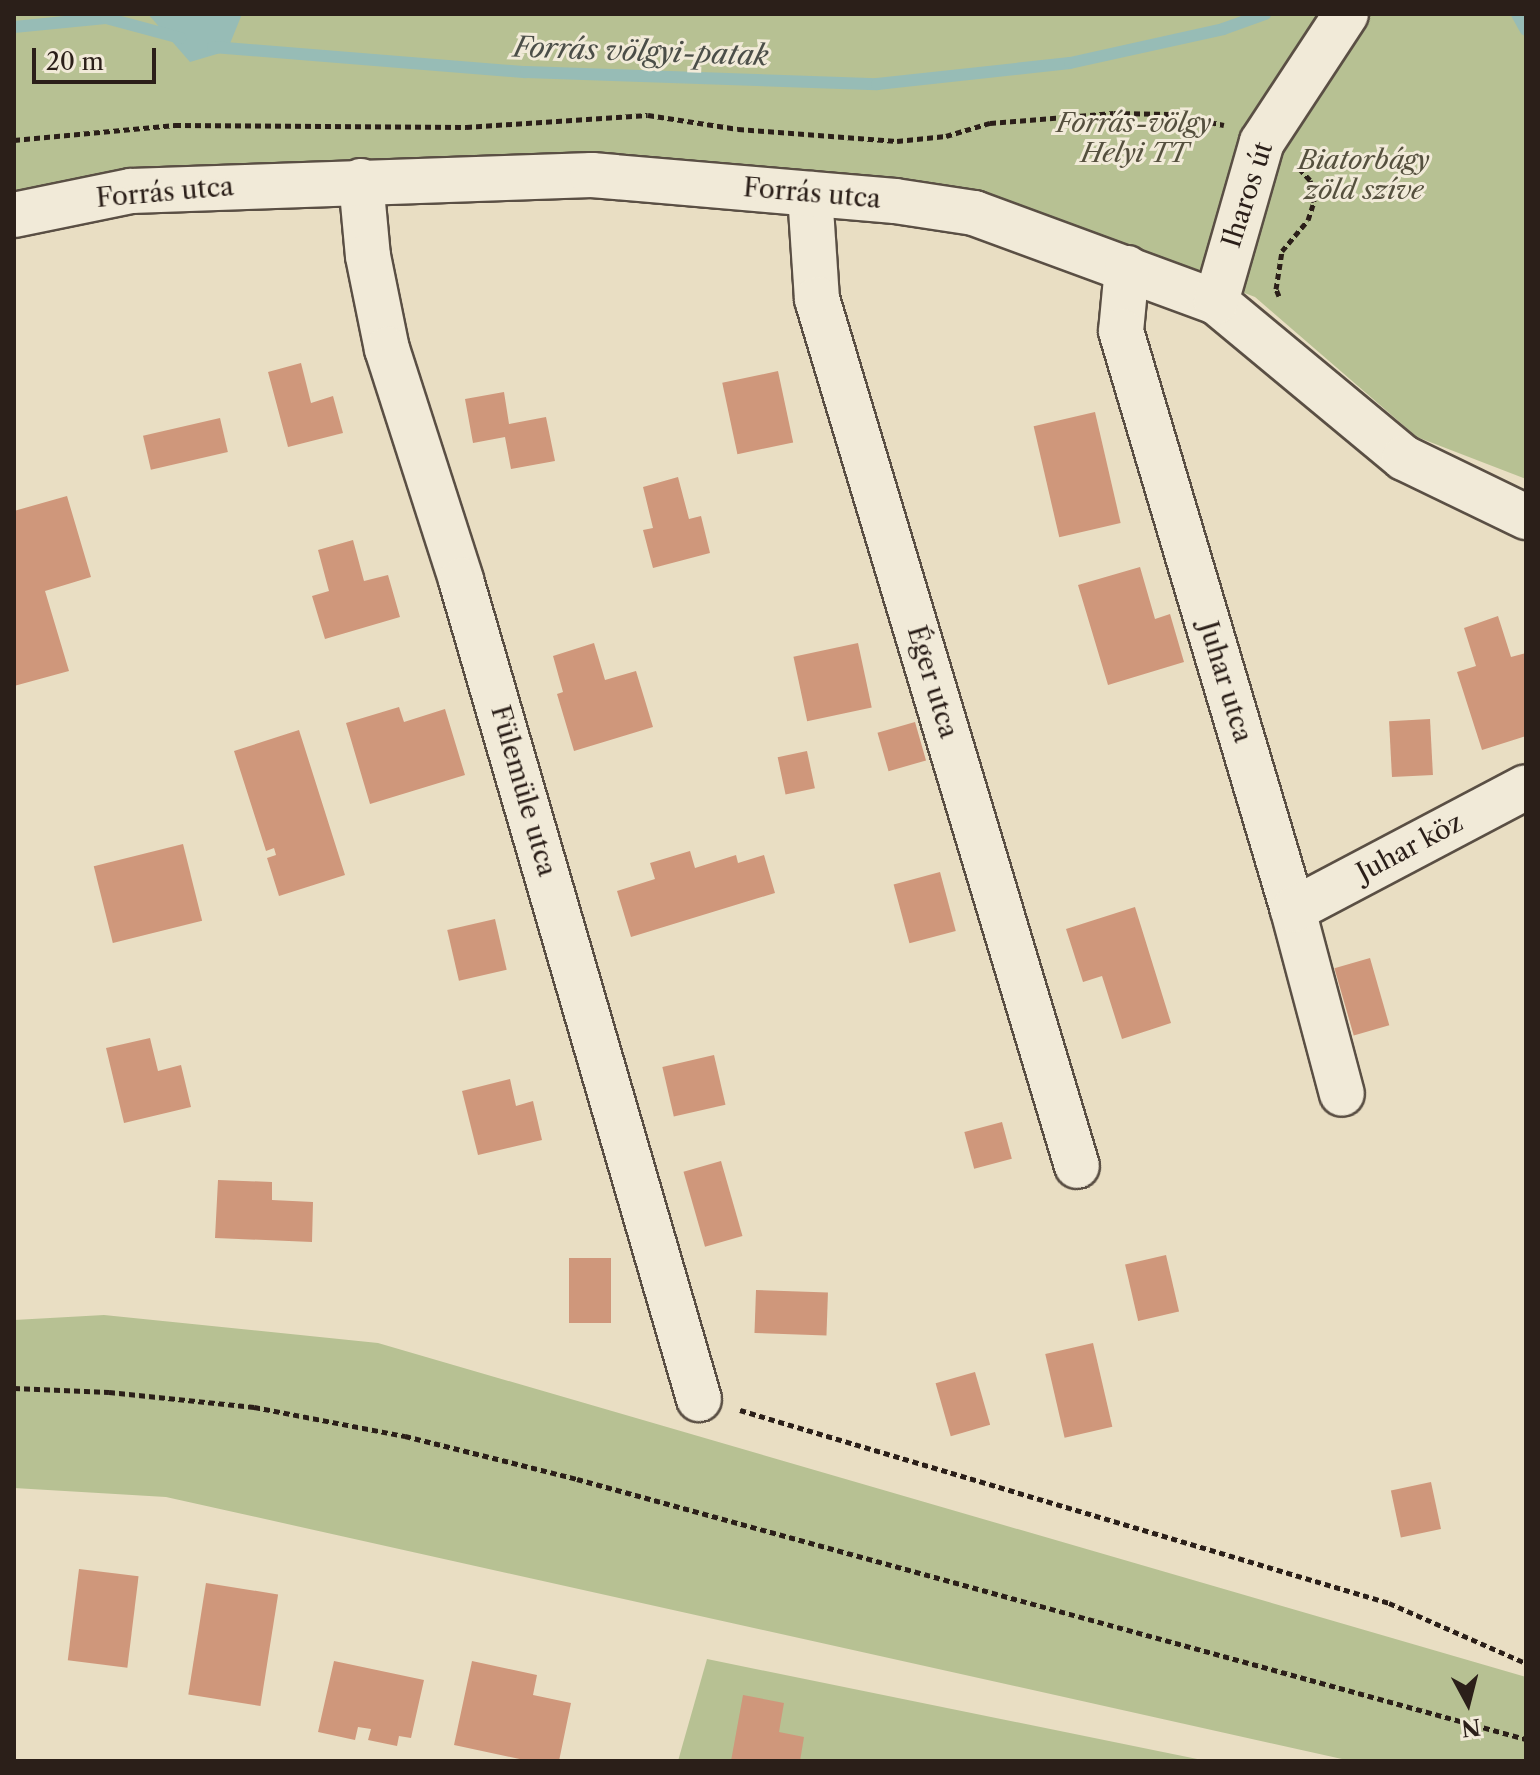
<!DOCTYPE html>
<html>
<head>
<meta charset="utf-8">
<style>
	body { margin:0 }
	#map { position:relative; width:1540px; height:1775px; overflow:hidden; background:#e9dec3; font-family:"Libre Caslon Text",serif }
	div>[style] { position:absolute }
	.green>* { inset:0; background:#b7c193 }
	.water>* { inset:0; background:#97bcb6 }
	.stream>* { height:12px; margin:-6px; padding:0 6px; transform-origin:6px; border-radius:6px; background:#97bcb6 }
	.building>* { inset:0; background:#cf977b; transform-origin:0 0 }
	.path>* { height:5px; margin-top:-2.5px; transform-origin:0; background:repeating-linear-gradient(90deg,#2b1f19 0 6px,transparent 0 10px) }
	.roads { filter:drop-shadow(2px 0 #5a4f44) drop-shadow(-2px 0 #5a4f44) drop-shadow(0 2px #5a4f44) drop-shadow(0 -2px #5a4f44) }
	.minor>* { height:44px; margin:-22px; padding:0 22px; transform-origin:22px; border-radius:22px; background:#f1ead8 }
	span { translate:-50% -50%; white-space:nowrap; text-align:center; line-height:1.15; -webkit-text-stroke:6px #f1ead8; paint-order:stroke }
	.park-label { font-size:26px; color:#55503e; font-style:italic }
	.street-label { font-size:26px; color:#2b1f19 }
	.water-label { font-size:28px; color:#4b4e48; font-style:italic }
	.frame { position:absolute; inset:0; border:16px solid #2b1f19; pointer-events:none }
	.north { position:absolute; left:1428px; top:1663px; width:80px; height:80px; -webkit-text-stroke:6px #f1ead8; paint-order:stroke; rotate:173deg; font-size:22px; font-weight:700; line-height:32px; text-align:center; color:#2b1f19 }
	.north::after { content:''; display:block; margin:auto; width:28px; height:36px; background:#2b1f19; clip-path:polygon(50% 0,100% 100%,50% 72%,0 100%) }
	.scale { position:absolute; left:32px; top:48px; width:124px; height:36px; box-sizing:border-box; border:4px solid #2b1f19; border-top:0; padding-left:10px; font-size:24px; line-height:28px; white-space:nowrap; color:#2b1f19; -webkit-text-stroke:6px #f1ead8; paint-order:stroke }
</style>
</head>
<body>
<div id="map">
	<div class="green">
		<i style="clip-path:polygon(14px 14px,1526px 14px,1526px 479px,1417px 437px,1255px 297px,1221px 284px,1068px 246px,592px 175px,14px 215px)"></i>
		<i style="clip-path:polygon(104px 1315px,378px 1343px,1526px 1677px,1526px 1761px,1351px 1761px,166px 1497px,14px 1488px,14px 1320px)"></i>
		<i style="clip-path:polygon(707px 1659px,1207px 1761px,678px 1761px)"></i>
	</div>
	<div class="water">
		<i style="clip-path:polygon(148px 14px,242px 14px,227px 51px,190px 62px)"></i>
	</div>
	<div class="stream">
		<i style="left:1517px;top:14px;width:18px;rotate:61deg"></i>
		<i style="left:14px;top:27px;width:92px;rotate:-5.6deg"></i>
		<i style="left:106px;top:18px;width:77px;rotate:15.1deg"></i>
		<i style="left:213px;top:47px;width:314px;rotate:4.6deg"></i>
		<i style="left:526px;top:72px;width:351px;rotate:2deg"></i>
		<i style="left:877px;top:84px;width:194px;rotate:-6.2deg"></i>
		<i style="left:1070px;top:63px;width:157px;rotate:-12.5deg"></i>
		<i style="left:1223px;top:29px;width:45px;rotate:-19.7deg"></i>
	</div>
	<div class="building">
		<i style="clip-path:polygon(301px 363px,311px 403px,333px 396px,343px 433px,288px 447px,268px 372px)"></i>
		<i style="left:778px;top:371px;width:73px;height:57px;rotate:78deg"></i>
		<i style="clip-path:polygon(504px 392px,509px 424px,546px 417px,555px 461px,511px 469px,505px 437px,473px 443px,465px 399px)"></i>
		<i style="left:1095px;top:412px;width:114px;height:63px;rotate:77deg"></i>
		<i style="left:220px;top:418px;width:35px;height:79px;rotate:77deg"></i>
		<i style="clip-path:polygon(678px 477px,689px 519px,701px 516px,710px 553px,653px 568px,643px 530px,653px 528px,643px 487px)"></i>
		<i style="clip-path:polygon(67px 496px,91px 577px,45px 591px,69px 671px,14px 686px,14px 511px)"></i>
		<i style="clip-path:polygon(353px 540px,364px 581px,388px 575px,400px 617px,325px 639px,312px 596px,329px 591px,318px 550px)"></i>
		<i style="clip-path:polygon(1140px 567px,1155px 619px,1170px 614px,1184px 662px,1108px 685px,1078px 585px)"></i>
		<i style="clip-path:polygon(1498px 616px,1511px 657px,1526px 653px,1526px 736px,1482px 750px,1457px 672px,1476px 666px,1464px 628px)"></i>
		<i style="clip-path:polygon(594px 643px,605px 680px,636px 671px,653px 727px,574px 751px,557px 694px,563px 692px,553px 656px)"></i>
		<i style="left:858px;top:643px;width:66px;height:66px;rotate:78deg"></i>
		<i style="clip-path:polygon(399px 707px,404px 722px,445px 709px,465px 775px,370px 804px,346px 723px)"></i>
		<i style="left:1430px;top:719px;width:56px;height:41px;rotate:87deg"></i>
		<i style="left:915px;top:722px;width:40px;height:39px;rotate:74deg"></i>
		<i style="clip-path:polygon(299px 730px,345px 875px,279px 896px,267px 858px,276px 855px,274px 848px,266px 851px,234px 751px)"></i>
		<i style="left:807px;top:751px;width:38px;height:30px;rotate:78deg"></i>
		<i style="left:183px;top:844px;width:79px;height:92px;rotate:76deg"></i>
		<i style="clip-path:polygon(690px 851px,695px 868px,736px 855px,738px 863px,764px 855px,775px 893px,631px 937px,617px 891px,655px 879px,650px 863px)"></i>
		<i style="left:940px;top:872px;width:61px;height:48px;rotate:75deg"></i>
		<i style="clip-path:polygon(1135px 907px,1171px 1023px,1122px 1039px,1102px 976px,1083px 982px,1066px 929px)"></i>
		<i style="left:495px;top:919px;width:52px;height:49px;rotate:77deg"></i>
		<i style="left:1370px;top:958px;width:70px;height:37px;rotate:74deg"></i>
		<i style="clip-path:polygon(150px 1038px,158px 1071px,181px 1065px,191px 1107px,124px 1123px,106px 1048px)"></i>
		<i style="left:714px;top:1055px;width:51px;height:53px;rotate:77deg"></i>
		<i style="clip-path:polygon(510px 1079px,516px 1106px,533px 1101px,542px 1140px,478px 1155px,462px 1091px)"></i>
		<i style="left:1002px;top:1122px;width:38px;height:39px;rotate:75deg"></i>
		<i style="left:721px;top:1161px;width:78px;height:39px;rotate:74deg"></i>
		<i style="clip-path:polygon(218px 1180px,272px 1182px,272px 1200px,313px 1202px,312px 1242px,215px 1238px)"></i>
		<i style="left:1166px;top:1255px;width:58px;height:42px;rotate:77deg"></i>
		<i style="left:569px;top:1258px;width:42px;height:65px"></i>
		<i style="left:756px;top:1290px;width:72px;height:43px;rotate:2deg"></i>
		<i style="left:1093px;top:1343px;width:86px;height:49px;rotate:77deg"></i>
		<i style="left:975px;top:1372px;width:55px;height:41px;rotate:74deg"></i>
		<i style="left:1431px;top:1482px;width:48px;height:41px;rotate:78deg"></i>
		<i style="left:79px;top:1569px;width:60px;height:92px;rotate:7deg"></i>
		<i style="left:206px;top:1583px;width:73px;height:113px;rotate:9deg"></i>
		<i style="clip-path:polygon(334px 1661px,424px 1680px,411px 1738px,399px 1736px,397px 1746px,368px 1740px,371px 1729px,358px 1727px,355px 1740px,318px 1732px)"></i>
		<i style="clip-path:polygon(472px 1661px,537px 1675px,533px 1695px,571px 1703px,559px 1761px,529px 1761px,454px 1745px)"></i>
		<i style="clip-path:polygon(743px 1695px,784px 1703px,779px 1732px,804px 1737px,800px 1761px,731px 1761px)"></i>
	</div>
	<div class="path">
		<i style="left:14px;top:140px;width:162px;rotate:-5.3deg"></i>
		<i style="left:175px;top:125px;width:291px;rotate:0.4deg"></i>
		<i style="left:466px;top:127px;width:182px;rotate:-3.8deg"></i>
		<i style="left:648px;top:115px;width:91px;rotate:8.8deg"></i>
		<i style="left:738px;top:129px;width:159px;rotate:4.3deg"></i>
		<i style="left:897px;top:141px;width:49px;rotate:-5.8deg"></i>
		<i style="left:946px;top:136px;width:46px;rotate:-16.5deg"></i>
		<i style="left:990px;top:123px;width:124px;rotate:-4.6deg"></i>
		<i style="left:1114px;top:113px;width:57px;rotate:1deg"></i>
		<i style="left:1171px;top:114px;width:54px;rotate:11.7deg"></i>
		<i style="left:1279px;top:296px;width:8px;rotate:-113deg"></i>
		<i style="left:1276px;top:289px;width:38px;rotate:-81deg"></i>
		<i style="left:1282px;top:251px;width:40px;rotate:-50deg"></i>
		<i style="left:1308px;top:220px;width:19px;rotate:-72deg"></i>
		<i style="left:1314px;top:202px;width:22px;rotate:-100deg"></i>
		<i style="left:1310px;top:180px;width:18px;rotate:-133deg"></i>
		<i style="left:14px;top:1388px;width:95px;rotate:2.4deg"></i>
		<i style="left:109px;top:1392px;width:146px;rotate:5.9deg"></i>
		<i style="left:254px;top:1407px;width:154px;rotate:10.9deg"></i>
		<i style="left:405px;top:1436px;width:177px;rotate:14deg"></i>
		<i style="left:577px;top:1479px;width:984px;rotate:15.32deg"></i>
		<i style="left:740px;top:1410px;width:677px;rotate:16.56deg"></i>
		<i style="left:1389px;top:1603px;width:150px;rotate:23.7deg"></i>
	</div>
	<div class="roads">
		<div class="minor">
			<i style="left:361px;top:181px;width:75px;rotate:84.7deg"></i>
			<i style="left:368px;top:256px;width:95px;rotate:78.5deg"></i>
			<i style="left:387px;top:349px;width:243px;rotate:72.2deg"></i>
			<i style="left:461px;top:580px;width:853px;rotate:73.8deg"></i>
			<i style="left:810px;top:194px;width:105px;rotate:86.2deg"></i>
			<i style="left:817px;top:299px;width:905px;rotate:73.31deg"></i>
			<i style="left:14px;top:215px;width:119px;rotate:-11.6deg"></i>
			<i style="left:131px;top:191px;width:461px;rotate:-2deg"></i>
			<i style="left:592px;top:175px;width:304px;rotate:4.9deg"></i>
			<i style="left:895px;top:201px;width:80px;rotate:8.6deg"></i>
			<i style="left:974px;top:213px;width:258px;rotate:20.2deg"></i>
			<i style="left:1216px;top:302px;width:244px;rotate:39.7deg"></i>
			<i style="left:1404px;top:458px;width:136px;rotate:25.8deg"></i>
			<i style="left:1127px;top:268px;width:63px;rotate:95.4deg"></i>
			<i style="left:1121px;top:331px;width:604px;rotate:73.46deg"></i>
			<i style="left:1293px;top:910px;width:190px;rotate:75.1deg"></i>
			<i style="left:1216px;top:302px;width:166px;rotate:-74deg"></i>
			<i style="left:1262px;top:142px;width:153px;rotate:-56.7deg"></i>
			<i style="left:1293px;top:910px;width:263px;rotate:-27.8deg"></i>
		</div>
	</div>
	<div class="park-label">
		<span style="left:1134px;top:139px">Forrás-völgy<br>Helyi TT</span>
		<span style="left:1364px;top:176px">Biatorbágy<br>zöld szíve</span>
	</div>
	<div class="street-label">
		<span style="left:165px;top:193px;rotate:-5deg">Forrás utca</span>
		<span style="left:812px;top:194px;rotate:5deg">Forrás utca</span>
		<span style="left:1248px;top:195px;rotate:-72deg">Iharos út</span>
		<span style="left:932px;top:682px;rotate:73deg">Éger utca</span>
		<span style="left:1225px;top:682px;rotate:73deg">Juhar utca</span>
		<span style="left:523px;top:791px;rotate:74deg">Fülemüle utca</span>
		<span style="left:1410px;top:848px;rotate:-28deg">Juhar köz</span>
	</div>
	<div class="water-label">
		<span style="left:641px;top:51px;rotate:2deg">Forrás völgyi-patak</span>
	</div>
	<div class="frame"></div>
	<div class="north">N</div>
	<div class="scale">20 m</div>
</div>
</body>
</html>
